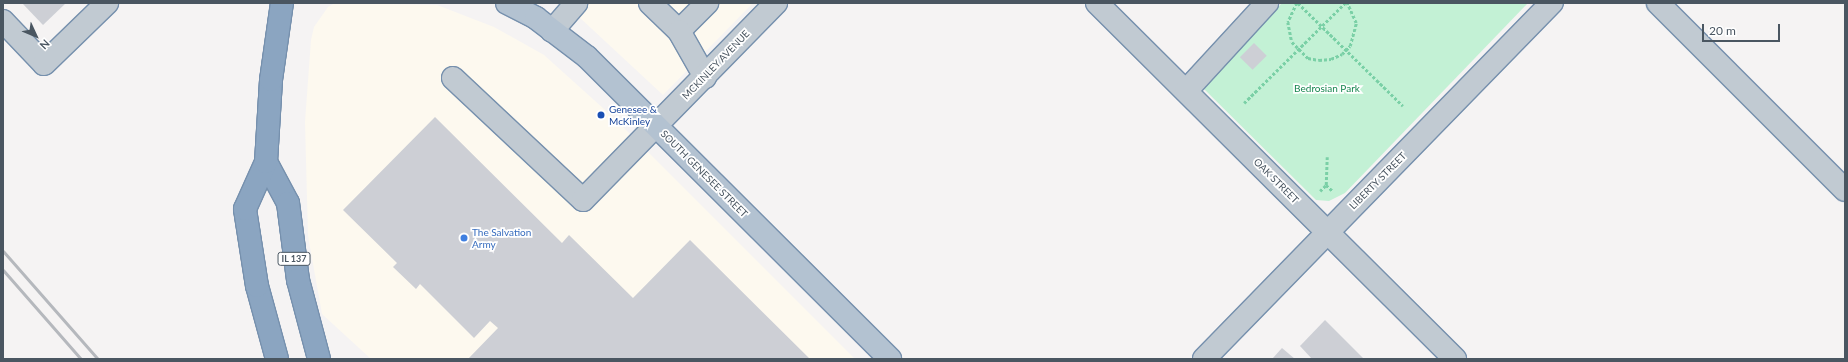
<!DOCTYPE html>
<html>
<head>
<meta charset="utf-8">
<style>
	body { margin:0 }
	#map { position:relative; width:1848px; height:362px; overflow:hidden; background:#f5f3f3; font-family:Lato,sans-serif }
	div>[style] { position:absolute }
	.commercial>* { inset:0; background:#fdf9ef }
	.green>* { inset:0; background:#c3f1d5 }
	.building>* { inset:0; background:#cdcfd5; transform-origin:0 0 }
	.path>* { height:2.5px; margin-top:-1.25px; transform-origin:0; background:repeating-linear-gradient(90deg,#7ad0a6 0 3px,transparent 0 5px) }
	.roads { filter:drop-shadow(1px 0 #7690ad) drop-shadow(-1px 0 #7690ad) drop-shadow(0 1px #7690ad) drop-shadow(0 -1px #7690ad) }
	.minor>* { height:22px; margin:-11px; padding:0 11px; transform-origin:11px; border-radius:11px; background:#c1cad2 }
	.major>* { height:22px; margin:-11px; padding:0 11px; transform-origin:11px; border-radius:11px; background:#b3c2d1 }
	.highway>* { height:22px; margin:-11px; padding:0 11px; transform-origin:11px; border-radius:11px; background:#8ba5c1 }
	.rail>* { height:3px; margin:-1.5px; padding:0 1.5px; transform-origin:1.5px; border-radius:1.5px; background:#b5b8bd }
	.dots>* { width:11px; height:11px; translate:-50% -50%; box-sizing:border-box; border:2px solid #fff; border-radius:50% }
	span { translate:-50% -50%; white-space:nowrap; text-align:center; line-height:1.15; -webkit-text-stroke:3.5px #fff; paint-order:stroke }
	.shield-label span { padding:1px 3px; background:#fff; border:1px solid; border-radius:3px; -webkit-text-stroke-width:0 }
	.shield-label { font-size:9px; color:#4a5661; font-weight:700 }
	.street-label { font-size:10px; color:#4a5661 }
	.park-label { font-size:10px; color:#17864f }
	.transit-label { font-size:10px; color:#164399 }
	.left { translate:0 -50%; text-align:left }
	.shop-label { font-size:10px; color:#366cbe }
	.frame { position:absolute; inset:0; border:4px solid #4a5661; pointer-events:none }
	.north { position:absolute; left:16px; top:16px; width:40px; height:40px; -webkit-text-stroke:3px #fff; paint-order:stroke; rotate:134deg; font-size:11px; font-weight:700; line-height:16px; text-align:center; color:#4a5661 }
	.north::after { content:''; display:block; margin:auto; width:14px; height:18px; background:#4a5661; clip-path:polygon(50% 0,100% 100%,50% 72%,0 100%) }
	.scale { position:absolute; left:1702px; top:24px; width:78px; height:18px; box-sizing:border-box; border:2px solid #4a5661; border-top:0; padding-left:5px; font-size:12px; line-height:14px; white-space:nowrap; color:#4a5661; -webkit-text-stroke:3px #fff; paint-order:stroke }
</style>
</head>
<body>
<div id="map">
	<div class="commercial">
		<i style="clip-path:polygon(335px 3px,437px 5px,494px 27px,544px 55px,614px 118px,855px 359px,371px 359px,322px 314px,308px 236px,305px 122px,311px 40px,314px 27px,328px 7px)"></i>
		<i style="clip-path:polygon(564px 3px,753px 3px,663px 95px)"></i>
	</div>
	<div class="green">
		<i style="clip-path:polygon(1282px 3px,1528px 3px,1345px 193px,1329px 201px,1316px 200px,1201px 86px)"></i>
	</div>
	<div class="building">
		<i style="clip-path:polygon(22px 3px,66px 3px,43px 25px)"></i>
		<i style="left:1254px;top:43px;width:18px;height:20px;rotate:45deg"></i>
		<i style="clip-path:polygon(435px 117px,562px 243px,569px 235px,633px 298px,690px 240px,810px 359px,468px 359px,498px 328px,490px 321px,474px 338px,420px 284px,416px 289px,393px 267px,397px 263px,343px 210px)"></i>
		<i style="clip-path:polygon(1325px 320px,1364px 359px,1312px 359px,1300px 346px)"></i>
		<i style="clip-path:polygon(1282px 348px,1295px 359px,1272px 359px)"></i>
	</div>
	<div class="path">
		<i style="left:1297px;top:3px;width:21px;rotate:115deg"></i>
		<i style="left:1288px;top:22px;width:20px;rotate:79deg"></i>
		<i style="left:1292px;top:42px;width:23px;rotate:45deg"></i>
		<i style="left:1308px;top:58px;width:11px;rotate:10deg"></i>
		<i style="left:1319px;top:60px;width:12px;rotate:-5deg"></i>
		<i style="left:1331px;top:59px;width:12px;rotate:-24deg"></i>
		<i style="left:1342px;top:54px;width:11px;rotate:-45deg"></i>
		<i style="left:1350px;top:46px;width:24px;rotate:-75deg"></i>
		<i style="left:1356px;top:23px;width:22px;rotate:-114deg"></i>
		<i style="left:1298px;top:3px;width:147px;rotate:44.4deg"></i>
		<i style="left:1244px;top:103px;width:142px;rotate:-44.7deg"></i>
		<i style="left:1326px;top:185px;width:9px;rotate:41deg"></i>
		<i style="left:1320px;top:191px;width:8px;rotate:-45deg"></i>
		<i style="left:1326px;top:185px;width:28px;rotate:-88deg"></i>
	</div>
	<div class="roads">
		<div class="minor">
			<i style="left:650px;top:3px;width:40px;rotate:44deg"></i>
			<i style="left:679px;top:31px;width:40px;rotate:-45deg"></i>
			<i style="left:1097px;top:3px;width:505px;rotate:44.84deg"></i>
			<i style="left:1658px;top:3px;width:264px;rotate:45deg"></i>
			<i style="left:3px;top:21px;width:59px;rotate:46.4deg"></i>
			<i style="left:44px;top:64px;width:88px;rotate:-44.1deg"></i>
			<i style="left:552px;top:31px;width:37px;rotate:-49deg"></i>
			<i style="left:679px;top:31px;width:53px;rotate:60.5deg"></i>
			<i style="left:453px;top:78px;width:178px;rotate:43.2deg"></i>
			<i style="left:583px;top:200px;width:276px;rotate:-45.6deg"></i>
			<i style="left:1186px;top:91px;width:120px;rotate:-47.4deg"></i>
			<i style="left:1204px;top:359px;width:498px;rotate:-45.7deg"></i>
		</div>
		<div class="major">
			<i style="left:507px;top:3px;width:33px;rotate:27deg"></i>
			<i style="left:536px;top:18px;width:64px;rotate:37.4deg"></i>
			<i style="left:587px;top:57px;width:428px;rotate:44.9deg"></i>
		</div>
		<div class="highway">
			<i style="left:266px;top:162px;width:47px;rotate:61.8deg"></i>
			<i style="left:288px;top:203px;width:78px;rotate:82.6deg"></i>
			<i style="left:298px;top:280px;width:82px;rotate:75.1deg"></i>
			<i style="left:277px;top:359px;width:76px;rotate:-105.3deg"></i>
			<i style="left:257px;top:286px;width:78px;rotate:-98.9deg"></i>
			<i style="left:245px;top:209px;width:51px;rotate:-65.9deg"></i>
			<i style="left:266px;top:162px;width:82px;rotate:-86.5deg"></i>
			<i style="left:271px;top:80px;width:78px;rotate:-81.9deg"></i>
		</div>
	</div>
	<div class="rail">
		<i style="left:3px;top:251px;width:144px;rotate:48.7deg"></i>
		<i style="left:3px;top:270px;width:118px;rotate:48.8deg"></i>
	</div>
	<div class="dots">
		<i style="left:601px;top:115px;background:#1a4fb4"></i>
		<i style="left:464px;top:238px;background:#3f7fe0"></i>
	</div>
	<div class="shield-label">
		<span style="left:294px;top:259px">IL 137</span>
	</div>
	<div class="street-label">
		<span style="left:716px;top:65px;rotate:-46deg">MCKINLEY AVENUE</span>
		<span style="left:704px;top:174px;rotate:45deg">SOUTH GENESEE STREET</span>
		<span style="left:1276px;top:181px;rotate:45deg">OAK STREET</span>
		<span style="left:1378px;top:181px;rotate:-45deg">LIBERTY STREET</span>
	</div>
	<div class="park-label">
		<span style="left:1327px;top:89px">Bedrosian Park</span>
	</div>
	<div class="transit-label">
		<span class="left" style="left:609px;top:115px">Genesee &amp;<br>McKinley</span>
	</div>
	<div class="shop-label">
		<span class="left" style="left:472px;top:238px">The Salvation<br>Army</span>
	</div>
	<div class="frame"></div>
	<div class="north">N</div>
	<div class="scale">20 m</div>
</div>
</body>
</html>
